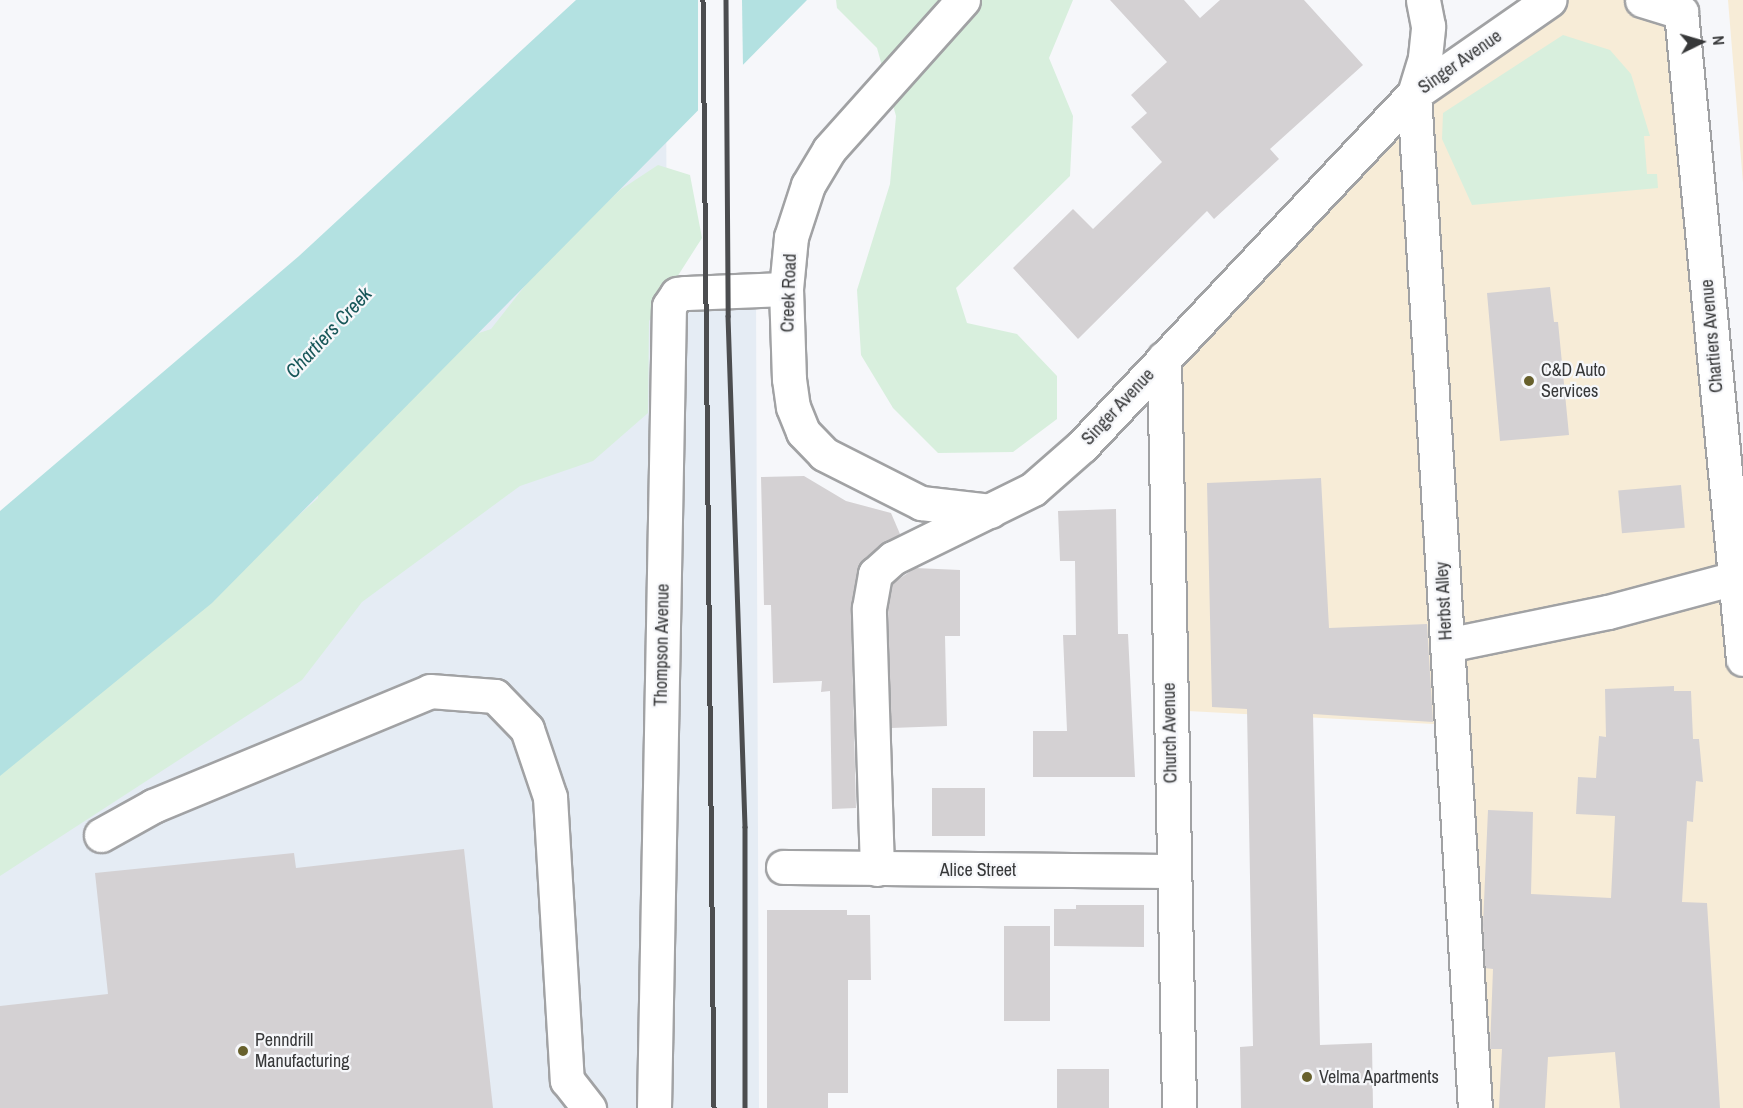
<!DOCTYPE html>
<html>
<head>
<meta charset="utf-8">
<style>
	body { margin:0 }
	#map { position:relative; width:1743px; height:1108px; overflow:hidden; background:#f6f7fa; font-family:"Archivo Narrow",sans-serif }
	div>[style] { position:absolute }
	.commercial>* { inset:0; background:#f7ecd7 }
	.built>* { inset:0; background:#e5ecf4 }
	.green>* { inset:0; background:#d8efdd }
	.water>* { inset:0; background:#b3e1e1 }
	.pier>* { inset:0; background:#f6f7fa }
	.building>* { inset:0; background:#d4d1d3; transform-origin:0 0 }
	.roads { filter:drop-shadow(2px 0 #a1a2a4) drop-shadow(-2px 0 #a1a2a4) drop-shadow(0 2px #a1a2a4) drop-shadow(0 -2px #a1a2a4) }
	.minor>* { height:33px; margin:-16.5px; padding:0 16.5px; transform-origin:16.5px; border-radius:16.5px; background:#fff }
	.major>* { height:33px; margin:-16.5px; padding:0 16.5px; transform-origin:16.5px; border-radius:16.5px; background:#fff }
	.rail>* { height:4.5px; margin:-2.25px; padding:0 2.25px; transform-origin:2.25px; border-radius:2.25px; background:#4c4d4f }
	.dots>* { width:16px; height:16px; translate:-50% -50%; box-sizing:border-box; border:3px solid #f6f7fa; border-radius:50% }
	span { translate:-50% -50%; white-space:nowrap; text-align:center; line-height:1.15; -webkit-text-stroke:4.5px #f6f7fa; paint-order:stroke }
	.street-label { font-size:18px; color:#373839 }
	.poi-label { font-size:18px; color:#373839 }
	.left { translate:0 -50%; text-align:left }
	.water-label { font-size:20px; color:#185759; font-style:italic }
	.north { position:absolute; left:1671px; top:12px; width:60px; height:60px; -webkit-text-stroke:4px #f6f7fa; paint-order:stroke; rotate:85deg; font-size:16px; font-weight:700; line-height:24px; text-align:center; color:#373839 }
	.north::after { content:''; display:block; margin:auto; width:21px; height:27px; background:#373839; clip-path:polygon(50% 0,100% 100%,50% 72%,0 100%) }
</style>
</head>
<body>
<div id="map">
	<div class="commercial">
		<i style="clip-path:polygon(1549px 0,1642px 0,1681px 12px,1743px 659px,1743px 1108px,1475px 1108px,1452px 725px,1169px 710px,1164px 358px,1414px 94px)"></i>
		<i style="clip-path:polygon(1728px 0,1743px 0,1743px 183px)"></i>
	</div>
	<div class="built">
		<i style="clip-path:polygon(666px 68px,667px 312px,756px 290px,759px 1108px,0 1108px,0 631px)"></i>
	</div>
	<div class="green">
		<i style="clip-path:polygon(836px 0,1073px 0,1049px 58px,1073px 116px,1070px 176px,956px 288px,967px 323px,1017px 334px,1057px 376px,1057px 419px,1013px 452px,938px 453px,893px 408px,861px 355px,857px 290px,890px 184px,896px 116px,877px 48px,837px 8px)"></i>
		<i style="clip-path:polygon(1563px 35px,1610px 50px,1631px 74px,1650px 136px,1644px 136px,1647px 174px,1657px 174px,1658px 188px,1472px 205px,1442px 139px,1443px 113px)"></i>
		<i style="clip-path:polygon(658px 165px,690px 175px,702px 238px,649px 321px,648px 413px,593px 461px,520px 486px,362px 602px,302px 680px,0 876px,0 750px,226px 580px,318px 498px,314px 451px,434px 348px,491px 329px,542px 264px,620px 190px)"></i>
	</div>
	<div class="water">
		<i style="clip-path:polygon(576px 0,807px 0,212px 603px,0 776px,0 511px,299px 256px)"></i>
	</div>
	<div class="pier">
		<i style="clip-path:polygon(698px 0,742px 0,743px 69px,698px 114px)"></i>
	</div>
	<div class="building">
		<i style="clip-path:polygon(1110px 0,1184px 0,1200px 18px,1220px 0,1304px 0,1363px 65px,1270px 149px,1279px 159px,1214px 219px,1207px 211px,1078px 339px,1013px 268px,1073px 209px,1093px 229px,1162px 162px,1131px 127px,1147px 113px,1131px 95px,1167px 62px)"></i>
		<i style="clip-path:polygon(1550px 287px,1554px 322px,1558px 322px,1569px 435px,1500px 441px,1487px 293px)"></i>
		<i style="clip-path:polygon(804px 476px,846px 501px,891px 513px,900px 534px,862px 561px,851px 605px,856px 808px,832px 809px,830px 691px,821px 692px,822px 681px,773px 683px,771px 605px,764px 605px,761px 477px)"></i>
		<i style="clip-path:polygon(1321px 478px,1329px 628px,1427px 624px,1433px 722px,1313px 714px,1320px 1045px,1372px 1043px,1373px 1108px,1241px 1108px,1240px 1047px,1253px 1046px,1247px 709px,1212px 707px,1207px 483px)"></i>
		<i style="left:1681px;top:485px;width:43px;height:63px;rotate:85deg"></i>
		<i style="clip-path:polygon(1116px 509px,1118px 634px,1128px 634px,1135px 777px,1033px 777px,1033px 731px,1067px 731px,1063px 635px,1076px 635px,1075px 561px,1060px 561px,1058px 511px)"></i>
		<i style="clip-path:polygon(915px 568px,960px 570px,960px 636px,945px 636px,947px 726px,891px 728px,888px 609px,892px 584px)"></i>
		<i style="clip-path:polygon(1674px 686px,1674px 691px,1691px 691px,1693px 739px,1699px 739px,1703px 782px,1696px 781px,1693px 822px,1687px 821px,1682px 902px,1707px 903px,1720px 1108px,1620px 1108px,1615px 1052px,1548px 1057px,1545px 1108px,1499px 1108px,1502px 1049px,1490px 1049px,1493px 969px,1485px 968px,1483px 925px,1488px 810px,1533px 812px,1531px 894px,1611px 898px,1615px 816px,1576px 814px,1578px 777px,1596px 778px,1599px 736px,1606px 737px,1605px 689px)"></i>
		<i style="left:932px;top:788px;width:53px;height:48px"></i>
		<i style="clip-path:polygon(464px 849px,493px 1108px,0 1108px,0 1006px,108px 994px,95px 873px,294px 853px,296px 868px)"></i>
		<i style="clip-path:polygon(1076px 905px,1144px 905px,1144px 947px,1054px 946px,1054px 909px,1076px 909px)"></i>
		<i style="clip-path:polygon(767px 910px,847px 910px,847px 915px,870px 915px,871px 980px,848px 980px,848px 1093px,828px 1093px,828px 1108px,767px 1108px)"></i>
		<i style="left:1004px;top:926px;width:46px;height:95px"></i>
		<i style="left:1109px;top:1069px;width:39px;height:52px;rotate:90deg"></i>
	</div>
	<div class="roads">
		<div class="minor">
			<i style="left:963px;top:0;width:201px;rotate:131.8deg"></i>
			<i style="left:829px;top:150px;width:41px;rotate:121deg"></i>
			<i style="left:808px;top:185px;width:55px;rotate:108.1deg"></i>
			<i style="left:791px;top:237px;width:52px;rotate:95.5deg"></i>
			<i style="left:786px;top:289px;width:90px;rotate:88.1deg"></i>
			<i style="left:789px;top:379px;width:28px;rotate:82deg"></i>
			<i style="left:793px;top:407px;width:27px;rotate:68deg"></i>
			<i style="left:803px;top:432px;width:30px;rotate:46deg"></i>
			<i style="left:824px;top:454px;width:109px;rotate:26.8deg"></i>
			<i style="left:921px;top:503px;width:70px;rotate:6.5deg"></i>
			<i style="left:1414px;top:94px;width:1016px;rotate:86.56deg"></i>
			<i style="left:1164px;top:358px;width:750px;rotate:88.85deg"></i>
			<i style="left:1447px;top:645px;width:164px;rotate:-11.6deg"></i>
			<i style="left:1608px;top:612px;width:131px;rotate:-15deg"></i>
			<i style="left:101px;top:835px;width:60px;rotate:-29.1deg"></i>
			<i style="left:153px;top:806px;width:300px;rotate:-22.5deg"></i>
			<i style="left:430px;top:691px;width:65px;rotate:4.4deg"></i>
			<i style="left:495px;top:696px;width:46px;rotate:45.9deg"></i>
			<i style="left:527px;top:729px;width:72px;rotate:71.3deg"></i>
			<i style="left:550px;top:797px;width:284px;rotate:86.6deg"></i>
			<i style="left:567px;top:1080px;width:36px;rotate:52deg"></i>
			<i style="left:783px;top:867px;width:390px;rotate:0.6deg"></i>
			<i style="left:877px;top:869px;width:261px;rotate:-91.8deg"></i>
			<i style="left:869px;top:608px;width:35px;rotate:-80deg"></i>
			<i style="left:875px;top:574px;width:24px;rotate:-42deg"></i>
			<i style="left:893px;top:558px;width:156px;rotate:-26.2deg"></i>
			<i style="left:1033px;top:489px;width:65px;rotate:-41.3deg"></i>
			<i style="left:1082px;top:446px;width:484px;rotate:-46.7deg"></i>
			<i style="left:1414px;top:94px;width:165px;rotate:-34.8deg"></i>
			<i style="left:654px;top:1108px;width:802px;rotate:-88.93deg"></i>
			<i style="left:669px;top:306px;width:14px;rotate:-56deg"></i>
			<i style="left:677px;top:294px;width:8px;rotate:-7deg"></i>
			<i style="left:685px;top:293px;width:101px;rotate:-2.3deg"></i>
		</div>
		<div class="major">
			<i style="left:1642px;top:0;width:41px;rotate:17.1deg"></i>
			<i style="left:1681px;top:12px;width:650px;rotate:84.53deg"></i>
			<i style="left:1414px;top:94px;width:39px;rotate:-73deg"></i>
			<i style="left:1425px;top:57px;width:31px;rotate:-84deg"></i>
			<i style="left:1428px;top:26px;width:26px;rotate:-101deg"></i>
		</div>
	</div>
	<div class="rail">
		<i style="left:703px;top:0;width:1108px;rotate:89.43deg"></i>
		<i style="left:726px;top:0;width:316px;rotate:89.6deg"></i>
		<i style="left:728px;top:316px;width:511px;rotate:88.09deg"></i>
		<i style="left:745px;top:827px;width:281px;rotate:90deg"></i>
	</div>
	<div class="dots">
		<i style="left:1529px;top:381px;background:#67602c"></i>
		<i style="left:243px;top:1051px;background:#67602c"></i>
		<i style="left:1307px;top:1077px;background:#67602c"></i>
	</div>
	<div class="street-label">
		<span style="left:1460px;top:62px;rotate:-35deg">Singer Avenue</span>
		<span style="left:789px;top:293px;rotate:-88deg">Creek Road</span>
		<span style="left:1712px;top:336px;rotate:-95deg">Chartiers Avenue</span>
		<span style="left:1118px;top:407px;rotate:-47deg">Singer Avenue</span>
		<span style="left:1444px;top:601px;rotate:-93deg">Herbst Alley</span>
		<span style="left:662px;top:645px;rotate:-89deg">Thompson Avenue</span>
		<span style="left:1170px;top:733px;rotate:-91deg">Church Avenue</span>
		<span style="left:978px;top:870px">Alice Street</span>
	</div>
	<div class="poi-label">
		<span class="left" style="left:1541px;top:381px">C&amp;D Auto<br>Services</span>
		<span class="left" style="left:255px;top:1051px">Penndrill<br>Manufacturing</span>
		<span class="left" style="left:1319px;top:1077px">Velma Apartments</span>
	</div>
	<div class="water-label">
		<span style="left:328px;top:332px;rotate:-47deg">Chartiers Creek</span>
	</div>
	<div class="north">N</div>
</div>
</body>
</html>
